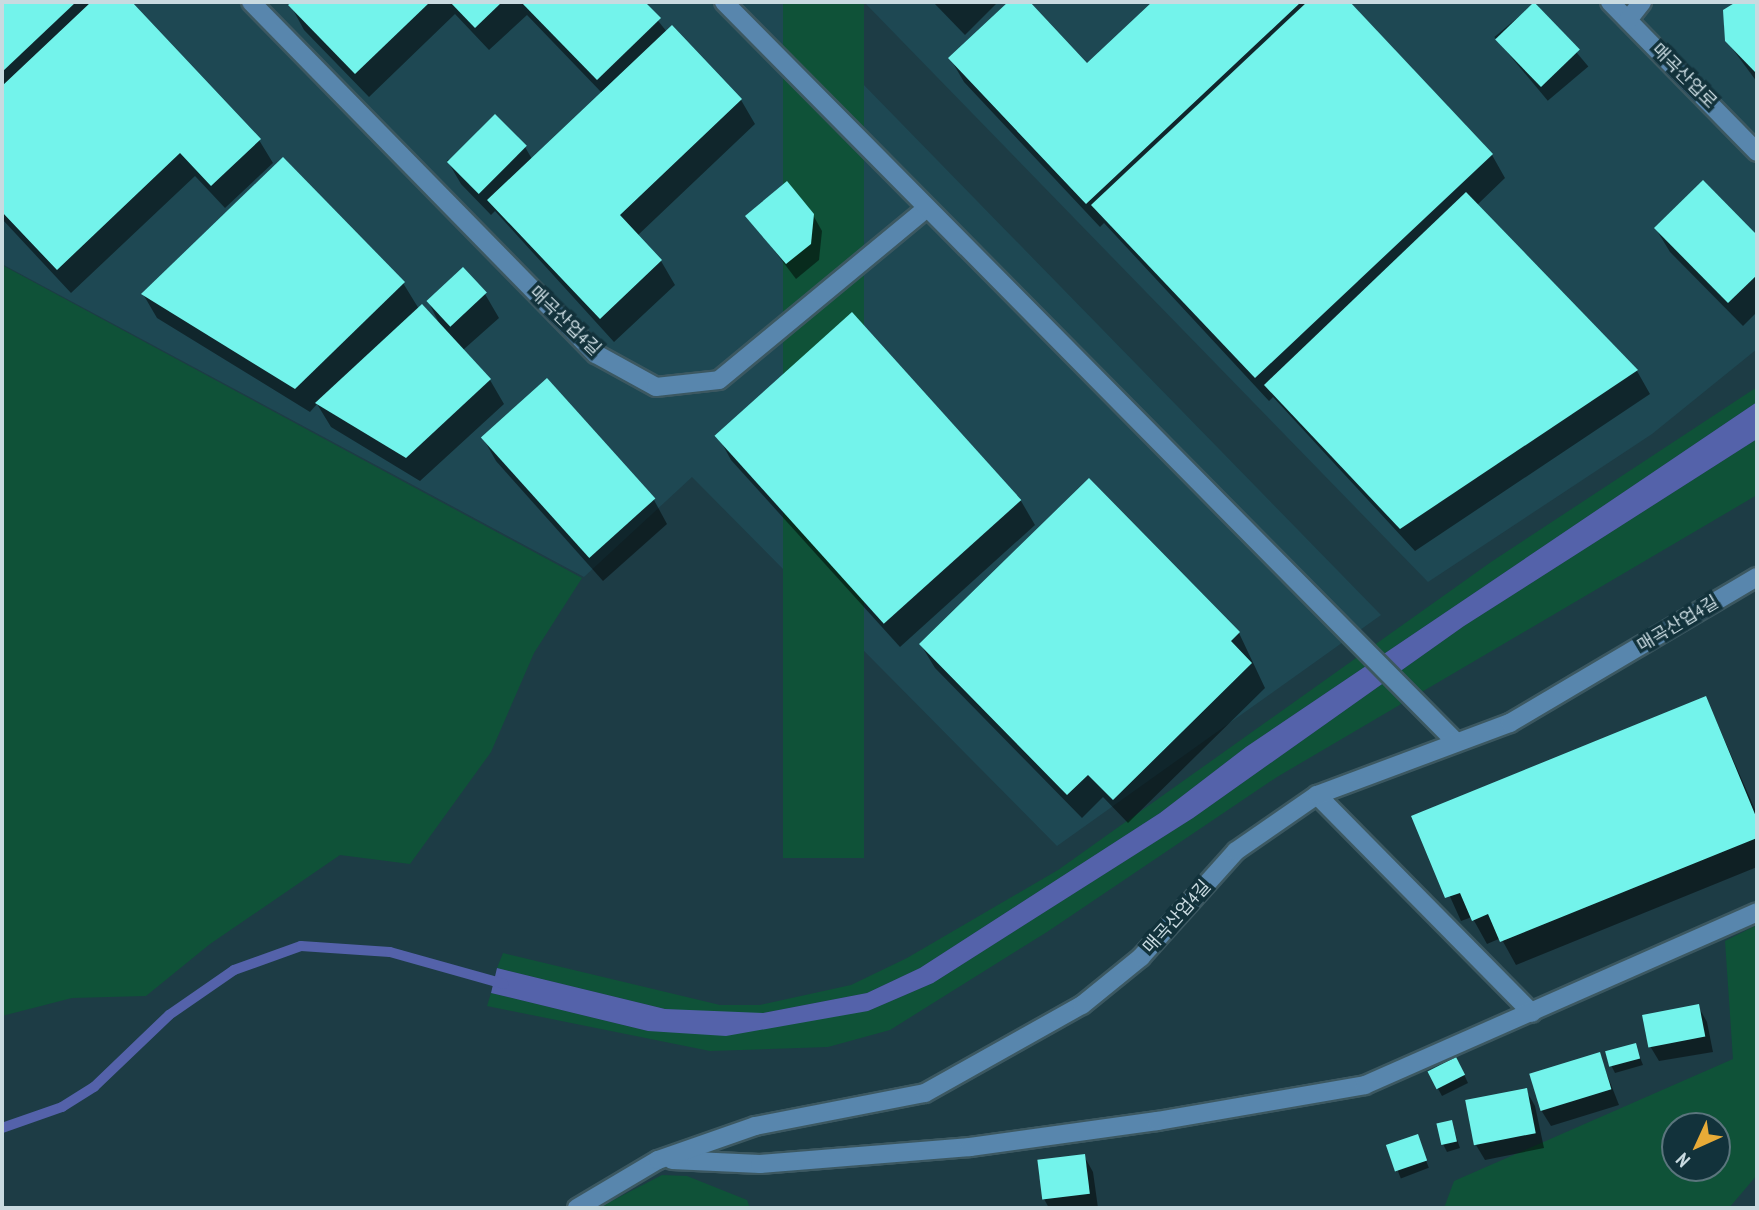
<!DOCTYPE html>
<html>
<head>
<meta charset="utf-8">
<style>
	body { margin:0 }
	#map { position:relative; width:1759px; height:1210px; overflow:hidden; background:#1d3c45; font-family:"PT Sans Narrow","Noto Sans KR",sans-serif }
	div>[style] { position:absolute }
	.built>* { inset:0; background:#1e4853 }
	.green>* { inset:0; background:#0f5238; transform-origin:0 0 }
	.water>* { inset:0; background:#5462aa }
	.shadow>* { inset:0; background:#0007; transform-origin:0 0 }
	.stream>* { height:10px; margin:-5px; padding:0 5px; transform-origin:5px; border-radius:5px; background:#5462aa }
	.building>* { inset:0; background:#73f3eb; transform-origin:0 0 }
	.roads { filter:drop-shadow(2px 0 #3c5861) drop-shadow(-2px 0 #3c5861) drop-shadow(0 2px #3c5861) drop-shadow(0 -2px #3c5861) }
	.minor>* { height:18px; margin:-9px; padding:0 9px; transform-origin:9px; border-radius:9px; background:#5886ad }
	span { translate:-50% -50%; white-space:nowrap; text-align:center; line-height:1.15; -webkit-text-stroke:7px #12323b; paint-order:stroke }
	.street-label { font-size:18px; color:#c9dae0 }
	.frame { position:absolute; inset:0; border:4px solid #c9dae0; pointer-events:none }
	.north { position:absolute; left:1661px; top:1112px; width:70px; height:70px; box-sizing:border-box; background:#12323b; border:2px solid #5b757d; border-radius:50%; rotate:225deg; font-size:19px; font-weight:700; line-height:28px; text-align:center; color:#c9dae0 }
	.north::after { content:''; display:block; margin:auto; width:24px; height:32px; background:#e8ab37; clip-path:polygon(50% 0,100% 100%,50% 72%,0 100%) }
</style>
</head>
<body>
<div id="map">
	<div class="built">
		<i style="clip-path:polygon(2px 2px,783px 2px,1381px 615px,1057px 846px,692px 477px,584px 577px,2px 264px)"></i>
		<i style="clip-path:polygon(864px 2px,1757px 2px,1757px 349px,1652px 434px,1428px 582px)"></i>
	</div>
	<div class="green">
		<i style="left:783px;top:2px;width:81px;height:856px"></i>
		<i style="clip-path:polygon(2px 265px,582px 578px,534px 653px,491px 752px,410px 864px,340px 855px,210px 944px,146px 996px,72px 998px,2px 1016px)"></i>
		<i style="clip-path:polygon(1757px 387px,1757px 402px,1246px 747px,1160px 813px,920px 968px,867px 993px,763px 1013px,720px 1013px,665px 1009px,497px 968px,503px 953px,720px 1005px,760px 1005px,851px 985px,907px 958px,1058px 870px,1491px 562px)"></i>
		<i style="clip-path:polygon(1757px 439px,1757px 495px,1277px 777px,1047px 932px,890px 1030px,828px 1047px,710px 1051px,487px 1006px,491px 993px,648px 1031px,868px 1011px,933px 983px,1193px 818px,1464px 626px)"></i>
		<i style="clip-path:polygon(evenodd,1757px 925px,1757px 1175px,1729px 1208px,1444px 1208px,1454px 1181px,1733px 1059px,1725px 941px,1757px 925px,1717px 1126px,1717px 1168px,1675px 1168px,1675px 1126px,1717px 1126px)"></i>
		<i style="clip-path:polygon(662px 1175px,687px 1176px,747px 1200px,750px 1208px,598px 1208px)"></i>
	</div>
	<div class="water">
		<i style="clip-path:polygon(1757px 402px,1757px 439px,1464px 626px,1193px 818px,933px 983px,868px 1011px,726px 1036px,648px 1031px,491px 993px,497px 968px,665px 1009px,763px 1013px,867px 993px,920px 968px,1160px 813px,1246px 747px)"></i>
	</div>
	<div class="shadow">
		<i style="clip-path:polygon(2px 2px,129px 2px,259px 140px,273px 163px,225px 208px,195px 176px,71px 293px,2px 219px)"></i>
		<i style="clip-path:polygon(295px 2px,643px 2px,667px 32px,672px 27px,741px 100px,755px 124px,637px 236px,661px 261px,675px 285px,614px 342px,495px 211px,491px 215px,461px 184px,447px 160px,525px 147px,532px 159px,602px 93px,527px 15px,489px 50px,455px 14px,369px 97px,304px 30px,291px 6px)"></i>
		<i style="clip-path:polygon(933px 2px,998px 2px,965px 35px)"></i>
		<i style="clip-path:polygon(1010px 2px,1027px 2px,1087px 65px,1154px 2px,1347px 2px,1492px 155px,1505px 178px,1477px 205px,1637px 371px,1650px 394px,1415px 551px,1273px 397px,1269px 401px,1104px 223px,1100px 227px,964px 82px,950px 58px)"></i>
		<i style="clip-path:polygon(1739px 2px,1757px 6px,1757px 82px,1726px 40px,1725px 11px)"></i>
		<i style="left:1535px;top:3px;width:83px;height:53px;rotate:50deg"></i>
		<i style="clip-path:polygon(1703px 182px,1757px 237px,1757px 312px,1743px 326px,1670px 252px,1656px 229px)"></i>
		<i style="clip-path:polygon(813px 215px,822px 231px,819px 260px,796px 279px,748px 216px)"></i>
		<i style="clip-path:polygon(403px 283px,419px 309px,442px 329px,428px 301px,485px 294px,499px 318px,463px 350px,490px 380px,504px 404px,420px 481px,331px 427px,317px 404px,310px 412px,157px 318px,143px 294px)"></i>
		<i style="clip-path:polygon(852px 315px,1021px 501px,1035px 525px,900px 647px,731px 460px,718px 436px)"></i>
		<i style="clip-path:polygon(483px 438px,654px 500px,667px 524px,603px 581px,496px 461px)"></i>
		<i style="clip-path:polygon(1089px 480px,1239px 633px,1265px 688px,1128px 823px,1103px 797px,1082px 818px,935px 668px,921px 645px)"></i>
		<i style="clip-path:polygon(1706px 698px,1757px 814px,1757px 867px,1516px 965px,1501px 938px,1487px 944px,1472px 917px,1461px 921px,1414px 817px)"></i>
		<i style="clip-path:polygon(1698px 1006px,1707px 1022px,1713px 1052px,1659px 1061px,1650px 1046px)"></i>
		<i style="clip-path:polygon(1635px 1045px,1643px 1065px,1615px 1073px,1611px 1065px)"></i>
		<i style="clip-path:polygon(1599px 1054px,1619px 1105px,1551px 1126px,1541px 1110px)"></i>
		<i style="clip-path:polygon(1460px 1066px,1468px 1083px,1442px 1096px,1429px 1072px)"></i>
		<i style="clip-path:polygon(1526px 1090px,1535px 1106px,1544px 1148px,1485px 1160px,1476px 1145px)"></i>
		<i style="clip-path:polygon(1451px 1122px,1460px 1148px,1447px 1152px,1443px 1144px)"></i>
		<i style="left:1417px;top:1137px;width:33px;height:30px;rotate:69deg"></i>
		<i style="clip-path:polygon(1084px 1156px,1093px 1172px,1098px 1208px,1049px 1208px,1044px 1199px)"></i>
	</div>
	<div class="stream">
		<i style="left:2px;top:1128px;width:64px;rotate:-19.3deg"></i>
		<i style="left:62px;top:1107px;width:38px;rotate:-32deg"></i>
		<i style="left:94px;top:1087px;width:104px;rotate:-43.8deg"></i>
		<i style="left:169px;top:1015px;width:79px;rotate:-34.7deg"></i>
		<i style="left:234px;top:970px;width:71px;rotate:-19.7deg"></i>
		<i style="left:301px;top:946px;width:89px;rotate:3.9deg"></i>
		<i style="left:390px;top:952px;width:118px;rotate:15.7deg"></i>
	</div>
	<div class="building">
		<i style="clip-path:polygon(2px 2px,76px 2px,2px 72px)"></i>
		<i style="clip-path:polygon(91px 2px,132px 2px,261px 139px,211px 186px,180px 153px,57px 270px,2px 212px,2px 86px)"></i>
		<i style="clip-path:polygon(292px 2px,430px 2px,355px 74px,288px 5px)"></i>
		<i style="clip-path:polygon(450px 2px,502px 2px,475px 28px)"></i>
		<i style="clip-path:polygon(521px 2px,645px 2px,661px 18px,597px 80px)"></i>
		<i style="clip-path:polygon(1008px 2px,1030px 2px,1087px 63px,1152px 2px,1301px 2px,1086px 204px,948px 58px)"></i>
		<i style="clip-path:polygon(1307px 2px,1350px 2px,1493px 154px,1255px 378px,1091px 205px)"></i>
		<i style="left:1534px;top:2px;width:66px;height:54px;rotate:46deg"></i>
		<i style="clip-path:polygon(1736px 2px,1757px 2px,1757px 74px,1725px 41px,1723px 10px)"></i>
		<i style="clip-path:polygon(672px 25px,742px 99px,620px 215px,662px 260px,600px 319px,487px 200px)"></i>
		<i style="left:495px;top:114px;width:45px;height:68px;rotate:45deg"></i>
		<i style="clip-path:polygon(283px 157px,405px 282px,295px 389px,141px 294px)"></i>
		<i style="clip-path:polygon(1703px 180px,1757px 235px,1757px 275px,1728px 303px,1654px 228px)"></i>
		<i style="clip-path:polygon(787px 181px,814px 214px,811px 244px,786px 264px,745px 216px)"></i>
		<i style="clip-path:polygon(1466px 192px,1638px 370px,1400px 529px,1264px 385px)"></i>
		<i style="left:463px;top:267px;width:35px;height:50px;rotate:47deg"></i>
		<i style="clip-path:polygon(422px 304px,491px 379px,406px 458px,315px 403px)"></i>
		<i style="left:852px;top:312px;width:253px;height:185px;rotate:48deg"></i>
		<i style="left:547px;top:378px;width:162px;height:89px;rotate:48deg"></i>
		<i style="clip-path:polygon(1089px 478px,1240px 632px,1231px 641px,1252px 663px,1113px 800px,1088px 775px,1067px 795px,919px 644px)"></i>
		<i style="clip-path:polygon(1706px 696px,1757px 819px,1757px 838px,1500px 942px,1488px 914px,1472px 921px,1460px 893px,1445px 898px,1411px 816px)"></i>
		<i style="left:1699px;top:1004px;width:33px;height:58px;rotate:79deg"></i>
		<i style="left:1636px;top:1043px;width:16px;height:32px;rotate:75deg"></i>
		<i style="left:1600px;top:1052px;width:39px;height:74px;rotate:73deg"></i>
		<i style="left:1456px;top:1057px;width:20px;height:32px;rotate:63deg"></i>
		<i style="left:1527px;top:1088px;width:46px;height:63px;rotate:79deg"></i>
		<i style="left:1452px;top:1120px;width:22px;height:16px;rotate:77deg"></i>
		<i style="left:1418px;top:1134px;width:28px;height:34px;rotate:71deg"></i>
		<i style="left:1085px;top:1154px;width:40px;height:48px;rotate:83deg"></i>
	</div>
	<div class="roads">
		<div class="minor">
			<i style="left:251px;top:2px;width:493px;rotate:45.6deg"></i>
			<i style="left:596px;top:354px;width:68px;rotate:28.8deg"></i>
			<i style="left:656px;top:387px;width:63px;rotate:-6.3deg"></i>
			<i style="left:719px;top:380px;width:270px;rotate:-39.6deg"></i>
			<i style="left:724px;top:2px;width:1041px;rotate:45.31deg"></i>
			<i style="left:1610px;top:2px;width:210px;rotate:45.6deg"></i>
			<i style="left:1628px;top:20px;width:23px;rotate:-52deg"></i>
			<i style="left:1317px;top:795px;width:306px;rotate:45.4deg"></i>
			<i style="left:672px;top:1160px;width:88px;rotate:2.6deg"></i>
			<i style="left:760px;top:1164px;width:211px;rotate:-4.6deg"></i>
			<i style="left:970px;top:1147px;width:189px;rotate:-7.9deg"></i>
			<i style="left:1157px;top:1121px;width:211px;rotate:-9.8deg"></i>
			<i style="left:1365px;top:1085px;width:428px;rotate:-23.8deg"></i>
			<i style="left:577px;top:1208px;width:94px;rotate:-30.7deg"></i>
			<i style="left:658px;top:1160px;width:103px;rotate:-19.3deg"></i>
			<i style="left:755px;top:1126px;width:173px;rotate:-11deg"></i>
			<i style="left:925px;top:1093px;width:180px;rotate:-29.3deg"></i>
			<i style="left:1082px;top:1005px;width:76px;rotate:-39.1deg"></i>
			<i style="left:1141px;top:957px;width:142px;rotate:-48.1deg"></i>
			<i style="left:1236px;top:851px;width:98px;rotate:-34.7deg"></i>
			<i style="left:1317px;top:795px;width:206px;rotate:-20.5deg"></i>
			<i style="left:1510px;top:723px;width:287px;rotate:-30.6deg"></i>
		</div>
	</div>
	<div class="street-label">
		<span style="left:1684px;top:76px;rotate:45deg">매곡산업로</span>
		<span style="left:565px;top:321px;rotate:44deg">매곡산업4길</span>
		<span style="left:1678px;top:624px;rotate:-31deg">매곡산업4길</span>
		<span style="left:1177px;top:917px;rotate:-48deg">매곡산업4길</span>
	</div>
	<div class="frame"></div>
	<div class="north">N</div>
</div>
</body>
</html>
